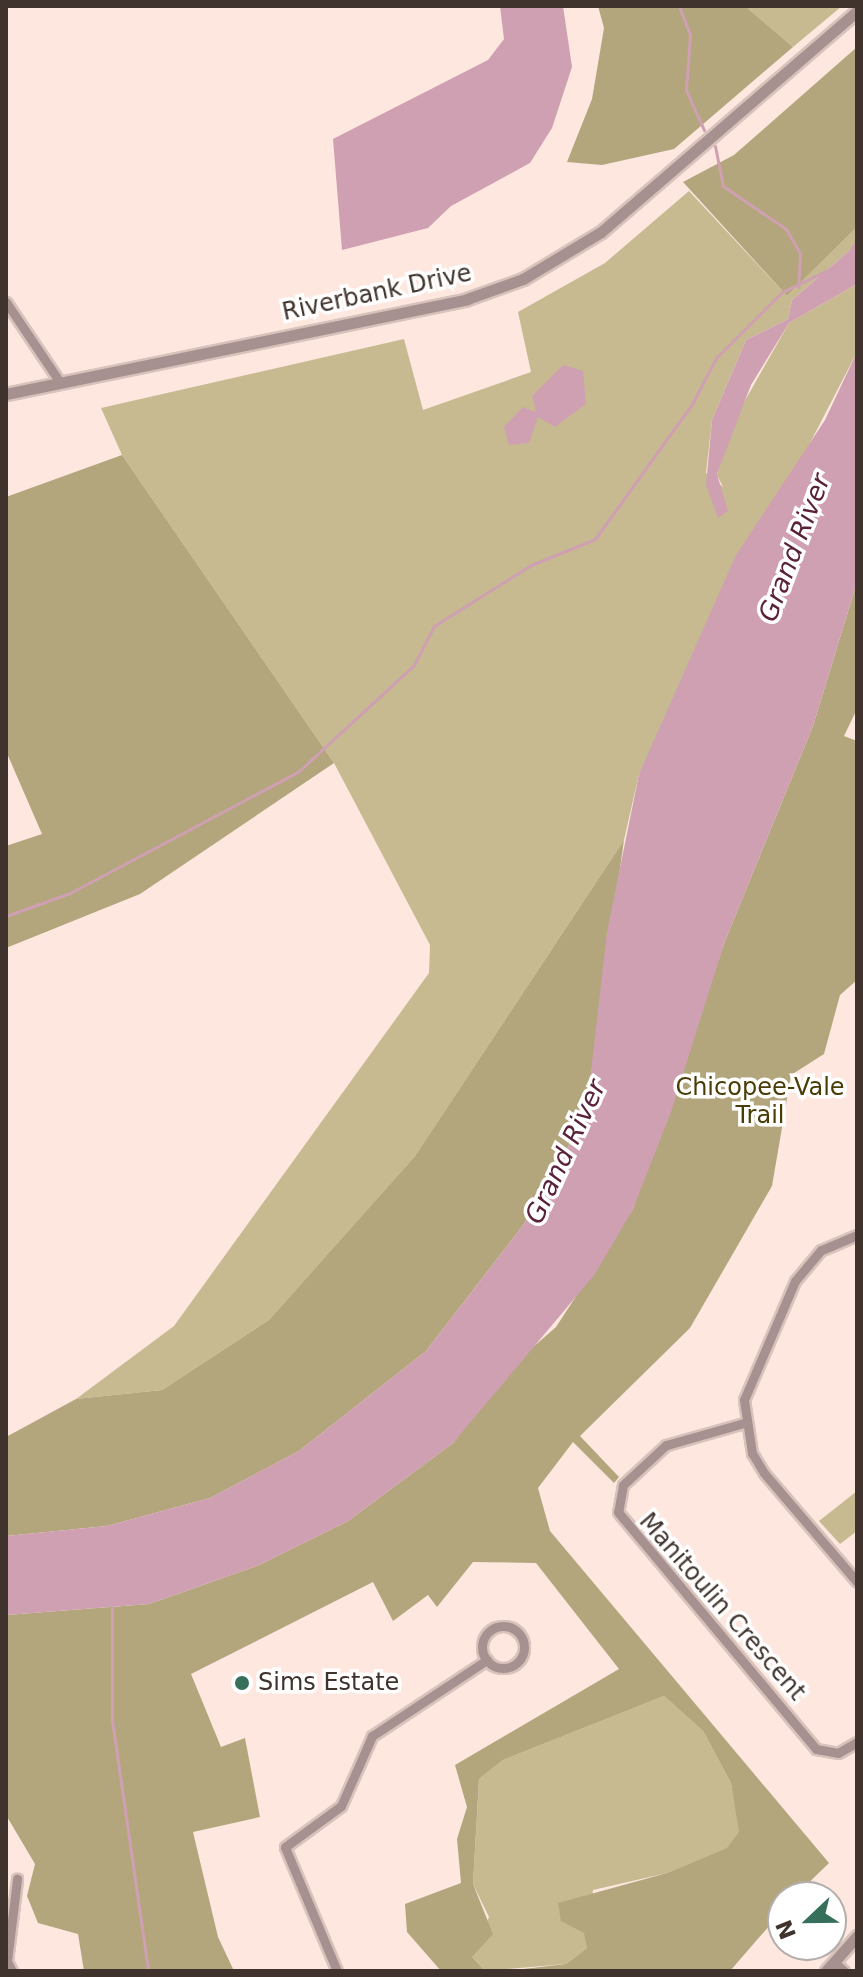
<!DOCTYPE html>
<html>
<head>
<meta charset="utf-8">
<style>
	body { margin:0 }
	#map { position:relative; width:863px; height:1977px; overflow:hidden; background:#fde7df; font-family:"DejaVu Sans",sans-serif }
	div>[style] { position:absolute }
	.green>* { inset:0; background:#c7ba91 }
	.forest>* { inset:0; background:#b3a67d }
	.water>* { inset:0; background:#cea0b1 }
	.stream>* { height:3px; margin:-1.5px; padding:0 1.5px; transform-origin:1.5px; border-radius:1.5px; background:#cea0b1 }
	.roads { filter:drop-shadow(2px 0 #d7c3bb) drop-shadow(-2px 0 #d7c3bb) drop-shadow(0 2px #d7c3bb) drop-shadow(0 -2px #d7c3bb) }
	.minor>* { height:9px; margin:-4.5px; padding:0 4.5px; transform-origin:4.5px; border-radius:4.5px; background:#a79190 }
	.minor>.ring { margin:-4.5px; padding:0; box-sizing:content-box; background:none; border:9px solid #a79190; border-radius:50% }
	.tertiary>* { height:11px; margin:-5.5px; padding:0 5.5px; transform-origin:5.5px; border-radius:5.5px; background:#a79190 }
	.dots>* { width:22px; height:22px; translate:-50% -50%; box-sizing:border-box; border:4px solid #fff; border-radius:50% }
	span { translate:-50% -50%; white-space:nowrap; text-align:center; line-height:1.15; -webkit-text-stroke:7px #fff; paint-order:stroke }
	.street-label { font-size:24px; color:#40332d }
	.park-label { font-size:24px; color:#4a3c05 }
	.poi-label { font-size:24px; color:#40332d }
	.left { translate:0 -50%; text-align:left }
	.water-label { font-size:26px; color:#5a213a; font-style:italic }
	.frame { position:absolute; inset:0; border:8px solid #40332d; pointer-events:none }
	.north { position:absolute; left:767px; top:1881px; width:80px; height:80px; box-sizing:border-box; background:#fff; border:2px solid #b3adab; border-radius:50%; rotate:248deg; font-size:22px; font-weight:700; line-height:32px; text-align:center; color:#40332d }
	.north::after { content:''; display:block; margin:auto; width:28px; height:36px; background:#36705a; clip-path:polygon(50% 0,100% 100%,50% 72%,0 100%) }
</style>
</head>
<body>
<div id="map">
	<div class="green">
		<i style="clip-path:polygon(745px 6px,842px 6px,793px 47px)"></i>
		<i style="clip-path:polygon(689px 191px,787px 296px,857px 227px,857px 244px,792px 300px,788px 319px,746px 340px,712px 420px,706px 473px,723px 487px,717px 475px,730px 427px,789px 323px,857px 284px,857px 352px,639px 774px,624px 840px,415px 1156px,269px 1320px,162px 1390px,76px 1399px,174px 1326px,429px 973px,430px 945px,334px 763px,122px 455px,101px 408px,404px 339px,423px 410px,531px 372px,518px 312px,605px 263px)"></i>
		<i style="clip-path:polygon(857px 1491px,857px 1531px,840px 1544px,819px 1521px)"></i>
		<i style="clip-path:polygon(664px 1696px,703px 1731px,731px 1783px,740px 1832px,728px 1848px,667px 1873px,593px 1890px,587px 1948px,566px 1964px,485px 1971px,472px 1957px,489px 1917px,473px 1884px,479px 1779px,503px 1760px)"></i>
	</div>
	<div class="forest">
		<i style="clip-path:polygon(598px 6px,745px 6px,793px 47px,674px 149px,602px 165px,567px 162px,592px 99px,604px 28px)"></i>
		<i style="clip-path:polygon(857px 47px,857px 227px,787px 296px,683px 182px,734px 155px)"></i>
		<i style="clip-path:polygon(122px 455px,334px 763px,140px 894px,6px 948px,6px 846px,42px 834px,6px 751px,6px 497px)"></i>
		<i style="clip-path:polygon(857px 582px,857px 709px,844px 736px,857px 741px,857px 980px,840px 995px,824px 1054px,791px 1075px,772px 1186px,690px 1328px,580px 1436px,619px 1477px,614px 1483px,573px 1442px,538px 1488px,550px 1531px,829px 1863px,794px 1897px,783px 1897px,783px 1910px,730px 1971px,505px 1971px,566px 1964px,587px 1948px,584px 1933px,561px 1921px,558px 1903px,667px 1873px,727px 1848px,739px 1832px,731px 1783px,703px 1731px,664px 1696px,503px 1760px,479px 1779px,473px 1884px,493px 1934px,472px 1957px,485px 1971px,441px 1971px,407px 1932px,405px 1904px,461px 1883px,457px 1839px,467px 1807px,455px 1765px,619px 1669px,536px 1563px,473px 1562px,437px 1607px,428px 1595px,393px 1621px,373px 1582px,191px 1674px,221px 1747px,245px 1738px,260px 1817px,193px 1832px,218px 1937px,234px 1971px,84px 1971px,78px 1934px,38px 1923px,27px 1896px,35px 1864px,6px 1815px,6px 1615px,149px 1604px,257px 1566px,348px 1521px,453px 1443px,516px 1362px,556px 1327px,633px 1209px,725px 941px,813px 726px)"></i>
		<i style="clip-path:polygon(624px 840px,589px 1089px,577px 1131px,524px 1224px,426px 1351px,299px 1451px,210px 1498px,107px 1526px,6px 1536px,6px 1437px,76px 1399px,162px 1390px,269px 1320px,415px 1156px)"></i>
	</div>
	<div class="water">
		<i style="clip-path:polygon(500px 6px,563px 6px,572px 67px,552px 128px,530px 163px,451px 206px,428px 228px,342px 250px,333px 139px,488px 60px,504px 39px)"></i>
		<i style="clip-path:polygon(857px 244px,857px 284px,789px 323px,751px 385px,717px 474px,728px 511px,718px 518px,706px 485px,712px 420px,746px 340px,788px 319px,792px 300px)"></i>
		<i style="clip-path:polygon(857px 352px,857px 582px,813px 726px,725px 941px,671px 1112px,633px 1209px,595px 1274px,453px 1443px,348px 1521px,257px 1566px,149px 1604px,6px 1615px,6px 1536px,107px 1526px,210px 1498px,299px 1451px,426px 1351px,524px 1224px,577px 1131px,589px 1089px,607px 932px,639px 774px,736px 555px,825px 420px)"></i>
		<i style="clip-path:polygon(563px 365px,583px 371px,586px 404px,555px 427px,538px 417px,529px 443px,509px 445px,504px 427px,523px 407px,536px 412px,532px 396px)"></i>
	</div>
	<div class="stream">
		<i style="left:679px;top:6px;width:31px;rotate:69deg"></i>
		<i style="left:690px;top:35px;width:55px;rotate:94.2deg"></i>
		<i style="left:686px;top:90px;width:44px;rotate:65.8deg"></i>
		<i style="left:715px;top:146px;width:41px;rotate:78.7deg"></i>
		<i style="left:723px;top:186px;width:76px;rotate:34.3deg"></i>
		<i style="left:786px;top:229px;width:28px;rotate:60deg"></i>
		<i style="left:800px;top:253px;width:34px;rotate:93deg"></i>
		<i style="left:850px;top:251px;width:11px;rotate:-52deg"></i>
		<i style="left:6px;top:916px;width:68px;rotate:-19.8deg"></i>
		<i style="left:70px;top:893px;width:258px;rotate:-28deg"></i>
		<i style="left:298px;top:772px;width:158px;rotate:-42.7deg"></i>
		<i style="left:414px;top:665px;width:44px;rotate:-62.9deg"></i>
		<i style="left:434px;top:626px;width:115px;rotate:-32.2deg"></i>
		<i style="left:531px;top:565px;width:69px;rotate:-22.1deg"></i>
		<i style="left:595px;top:539px;width:166px;rotate:-54.3deg"></i>
		<i style="left:692px;top:404px;width:52px;rotate:-62.4deg"></i>
		<i style="left:716px;top:358px;width:93px;rotate:-45deg"></i>
		<i style="left:782px;top:292px;width:53px;rotate:-25.6deg"></i>
		<i style="left:112px;top:1605px;width:115px;rotate:90deg"></i>
		<i style="left:112px;top:1720px;width:254px;rotate:81.8deg"></i>
	</div>
	<div class="roads">
		<div class="minor">
			<i style="left:6px;top:302px;width:95px;rotate:56.1deg"></i>
			<i style="left:857px;top:1235px;width:39px;rotate:157deg"></i>
			<i style="left:821px;top:1250px;width:40px;rotate:130deg"></i>
			<i style="left:795px;top:1281px;width:129px;rotate:113.2deg"></i>
			<i style="left:744px;top:1400px;width:54px;rotate:81.4deg"></i>
			<i style="left:752px;top:1453px;width:23px;rotate:59deg"></i>
			<i style="left:764px;top:1473px;width:143px;rotate:49.5deg"></i>
			<i style="left:744px;top:1423px;width:81px;rotate:164.2deg"></i>
			<i style="left:666px;top:1445px;width:59px;rotate:137.1deg"></i>
			<i style="left:623px;top:1485px;width:27px;rotate:100deg"></i>
			<i style="left:618px;top:1512px;width:309px;rotate:50.1deg"></i>
			<i style="left:816px;top:1749px;width:22px;rotate:10deg"></i>
			<i style="left:838px;top:1753px;width:22px;rotate:-30deg"></i>
			<i class="ring" style="left:482px;top:1626px;width:33px;height:33px"></i>
			<i style="left:834px;top:1962px;width:13px;rotate:42deg"></i>
			<i style="left:12px;top:1971px;width:11px;rotate:-117deg"></i>
			<i style="left:7px;top:1961px;width:83px;rotate:-83deg"></i>
			<i style="left:337px;top:1971px;width:134px;rotate:-112.8deg"></i>
			<i style="left:285px;top:1847px;width:69px;rotate:-36.2deg"></i>
			<i style="left:341px;top:1806px;width:77px;rotate:-66.1deg"></i>
			<i style="left:372px;top:1736px;width:138px;rotate:-33.5deg"></i>
		</div>
		<div class="tertiary">
			<i style="left:6px;top:394px;width:471px;rotate:-11.6deg"></i>
			<i style="left:467px;top:299px;width:59px;rotate:-19.7deg"></i>
			<i style="left:523px;top:279px;width:91px;rotate:-31.1deg"></i>
			<i style="left:601px;top:232px;width:338px;rotate:-40.8deg"></i>
			<i style="left:826px;top:1971px;width:47px;rotate:-48.5deg"></i>
		</div>
	</div>
	<div class="dots">
		<i style="left:242px;top:1683px;background:#36705a"></i>
	</div>
	<div class="street-label">
		<span style="left:377px;top:293px;rotate:-12deg">Riverbank Drive</span>
		<span style="left:722px;top:1607px;rotate:49deg">Manitoulin Crescent</span>
	</div>
	<div class="park-label">
		<span style="left:760px;top:1102px">Chicopee-Vale<br>Trail</span>
	</div>
	<div class="poi-label">
		<span class="left" style="left:258px;top:1683px">Sims Estate</span>
	</div>
	<div class="water-label">
		<span style="left:795px;top:548px;rotate:-69deg">Grand River</span>
		<span style="left:566px;top:1152px;rotate:-65deg">Grand River</span>
	</div>
	<div class="frame"></div>
	<div class="north">N</div>
</div>
</body>
</html>
